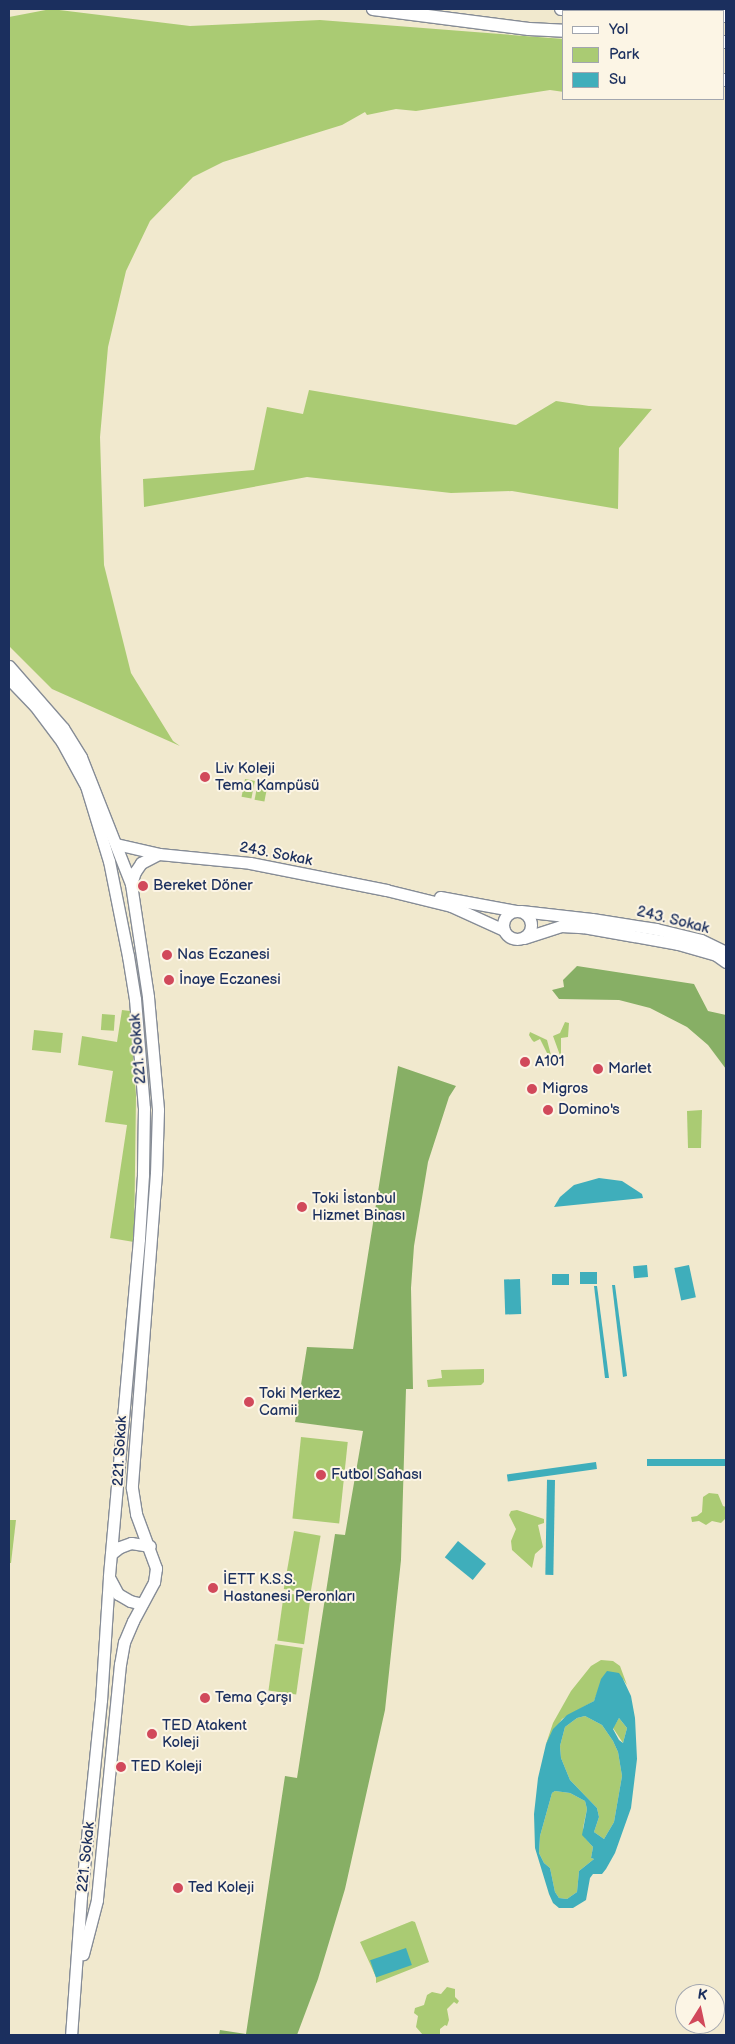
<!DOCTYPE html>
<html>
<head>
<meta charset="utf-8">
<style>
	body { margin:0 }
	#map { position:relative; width:735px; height:2044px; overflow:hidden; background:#f1e9ce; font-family:"Balsamiq Sans",sans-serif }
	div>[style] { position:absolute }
	.green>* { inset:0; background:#aacb73; transform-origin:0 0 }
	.forest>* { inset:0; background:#87af65 }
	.water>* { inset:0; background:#3faebb; transform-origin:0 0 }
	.roads { filter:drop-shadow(1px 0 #868c96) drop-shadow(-1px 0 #868c96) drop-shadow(0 1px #868c96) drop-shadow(0 -1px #868c96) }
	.secondary>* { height:11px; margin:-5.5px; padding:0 5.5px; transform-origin:5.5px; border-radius:5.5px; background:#fff }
	.secondary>.ring { margin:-5.5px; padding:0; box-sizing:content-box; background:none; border:11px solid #fff; border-radius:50% }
	.primary>* { height:12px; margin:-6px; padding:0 6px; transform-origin:6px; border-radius:6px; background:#fff }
	.dots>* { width:14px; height:14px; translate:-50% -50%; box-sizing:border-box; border:2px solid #fcf5e5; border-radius:50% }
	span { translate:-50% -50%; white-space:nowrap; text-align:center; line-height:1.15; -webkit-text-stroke:4px #fcf5e5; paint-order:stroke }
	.poi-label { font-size:15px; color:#1b2f5e }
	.left { translate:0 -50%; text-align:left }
	.street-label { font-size:15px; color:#1b2f5e }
	.frame { position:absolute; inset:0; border:10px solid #1b2f5e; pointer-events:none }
	.legend { position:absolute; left:562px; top:10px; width:162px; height:90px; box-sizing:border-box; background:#fcf5e5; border:1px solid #a2a6af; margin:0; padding:6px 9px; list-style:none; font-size:15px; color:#1b2f5e }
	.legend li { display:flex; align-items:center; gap:10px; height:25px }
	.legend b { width:25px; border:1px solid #a2a6af }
	.north { position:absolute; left:675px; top:1984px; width:50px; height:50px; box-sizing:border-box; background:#fcf5e5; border:1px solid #a2a6af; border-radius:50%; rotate:10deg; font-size:14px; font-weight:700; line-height:20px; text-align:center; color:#1b2f5e }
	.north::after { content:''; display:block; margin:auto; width:18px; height:22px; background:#d1495b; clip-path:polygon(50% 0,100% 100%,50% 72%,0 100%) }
</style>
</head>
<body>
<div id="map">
	<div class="green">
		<i style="clip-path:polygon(51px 9px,190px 26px,320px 20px,564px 39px,564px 92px,550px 90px,416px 111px,396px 109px,367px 115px,365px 112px,342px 125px,223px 162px,193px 177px,150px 221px,126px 271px,108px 347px,100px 437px,104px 565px,131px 673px,173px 741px,180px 746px,52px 689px,9px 646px,9px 17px)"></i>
		<i style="clip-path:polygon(309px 390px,516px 425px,556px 401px,589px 406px,652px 409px,619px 448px,618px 509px,512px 491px,451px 493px,307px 477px,144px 507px,143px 479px,254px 470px,267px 407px,303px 414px)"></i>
		<i style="left:245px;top:779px;width:10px;height:18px;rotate:11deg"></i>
		<i style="left:258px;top:782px;width:10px;height:18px;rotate:11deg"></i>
		<i style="clip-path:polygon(122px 1010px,130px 1011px,136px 1095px,134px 1242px,110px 1238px,127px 1125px,105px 1122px,113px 1071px,78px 1065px,82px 1036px,117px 1042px)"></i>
		<i style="left:102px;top:1014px;width:13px;height:16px;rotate:4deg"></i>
		<i style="clip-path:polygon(565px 1022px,569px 1023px,568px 1037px,561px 1038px,561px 1058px,553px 1036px,560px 1033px)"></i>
		<i style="left:34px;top:1030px;width:29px;height:20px;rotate:6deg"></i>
		<i style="clip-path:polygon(530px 1032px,547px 1040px,552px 1059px,550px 1059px,540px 1039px,534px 1042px,532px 1040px,529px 1035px)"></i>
		<i style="clip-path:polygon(702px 1110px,701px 1148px,688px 1148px,687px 1111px)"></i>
		<i style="clip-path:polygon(484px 1369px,484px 1382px,481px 1385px,428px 1387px,427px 1380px,442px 1378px,441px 1370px)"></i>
		<i style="left:301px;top:1437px;width:47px;height:82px;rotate:6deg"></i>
		<i style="clip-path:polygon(709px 1493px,718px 1494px,723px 1506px,726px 1507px,725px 1519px,721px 1523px,712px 1521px,706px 1525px,699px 1521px,692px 1522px,691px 1517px,697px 1516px,702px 1512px,703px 1497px)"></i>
		<i style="clip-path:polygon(517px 1510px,544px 1519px,544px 1523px,538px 1525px,543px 1547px,535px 1554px,532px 1568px,512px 1550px,511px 1541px,516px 1529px,509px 1515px,511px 1511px)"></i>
		<i style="clip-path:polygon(9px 1520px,16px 1520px,11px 1563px,9px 1563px)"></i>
		<i style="left:294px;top:1531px;width:27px;height:59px;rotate:10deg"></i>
		<i style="left:284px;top:1593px;width:27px;height:48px;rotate:8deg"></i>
		<i style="left:275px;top:1644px;width:28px;height:47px;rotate:8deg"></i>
		<i style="clip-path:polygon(601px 1660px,613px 1661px,620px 1666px,627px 1685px,623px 1679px,599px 1688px,594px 1701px,562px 1719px,546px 1744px,553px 1723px,571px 1691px,591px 1666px)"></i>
		<i style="clip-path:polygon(585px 1716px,602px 1725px,613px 1741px,618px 1752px,622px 1776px,614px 1822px,604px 1839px,594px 1832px,599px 1817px,597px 1808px,570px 1780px,561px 1758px,560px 1746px,565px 1727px,577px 1718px)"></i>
		<i style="clip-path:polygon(619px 1718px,627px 1728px,623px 1743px,613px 1728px)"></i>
		<i style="clip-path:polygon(555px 1791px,570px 1793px,585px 1801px,587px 1809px,583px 1828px,585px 1838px,593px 1847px,591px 1858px,594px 1859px,579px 1871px,577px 1892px,567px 1899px,559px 1898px,555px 1892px,550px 1868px,544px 1863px,539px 1853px,540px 1836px,552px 1793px)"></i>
		<i style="clip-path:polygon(412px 1921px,415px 1922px,429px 1962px,376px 1983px,376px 1977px,360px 1942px)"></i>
		<i style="clip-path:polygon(447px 1987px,455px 1989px,455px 1997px,459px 2001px,457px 2004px,454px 2002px,447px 2009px,449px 2020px,447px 2026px,445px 2025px,440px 2029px,440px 2035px,423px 2035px,416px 2027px,418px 2016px,414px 2013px,415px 2008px,424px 2005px,427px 1995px,432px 1992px,441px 1994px)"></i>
	</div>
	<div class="forest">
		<i style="clip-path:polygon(577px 966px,694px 984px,708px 1011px,726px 1015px,726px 1069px,708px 1045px,687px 1027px,650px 1008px,619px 1000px,559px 999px,552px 990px,564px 987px,563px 980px)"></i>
		<i style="clip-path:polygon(398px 1066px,456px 1086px,449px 1097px,428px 1162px,414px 1246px,411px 1288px,413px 1389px,406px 1389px,401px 1560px,385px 1710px,345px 1889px,318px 1979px,297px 2035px,219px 2035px,220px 2030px,246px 2034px,285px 1776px,297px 1778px,335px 1534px,345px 1535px,363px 1431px,295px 1422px,307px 1347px,353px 1349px)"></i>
	</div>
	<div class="water">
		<i style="clip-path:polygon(599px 1178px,622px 1181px,642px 1194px,643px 1198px,554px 1207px,560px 1197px,574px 1185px)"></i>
		<i style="left:647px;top:1265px;width:12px;height:14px;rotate:85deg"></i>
		<i style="left:689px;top:1265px;width:33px;height:15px;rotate:78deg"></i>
		<i style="left:597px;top:1272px;width:12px;height:17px;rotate:90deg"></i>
		<i style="left:552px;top:1274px;width:17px;height:11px"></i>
		<i style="left:520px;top:1279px;width:35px;height:16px;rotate:88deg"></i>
		<i style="clip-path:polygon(612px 1285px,615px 1285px,627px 1376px,623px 1377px)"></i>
		<i style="clip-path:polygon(594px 1286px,597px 1286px,609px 1378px,605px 1378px)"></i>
		<i style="left:726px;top:1459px;width:7px;height:79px;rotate:90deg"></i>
		<i style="left:596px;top:1462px;width:7px;height:90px;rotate:82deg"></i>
		<i style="left:555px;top:1480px;width:95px;height:8px;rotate:91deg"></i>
		<i style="left:458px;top:1541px;width:36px;height:21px;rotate:39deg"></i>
		<i style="clip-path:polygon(evenodd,607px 1671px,619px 1673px,623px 1679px,631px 1696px,635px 1718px,637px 1759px,631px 1808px,615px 1853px,606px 1869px,602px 1874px,593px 1874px,590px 1878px,586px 1900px,573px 1908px,559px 1908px,553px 1903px,549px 1894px,535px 1848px,534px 1814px,538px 1778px,546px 1744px,553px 1729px,567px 1715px,594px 1701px,601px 1679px,607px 1671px,585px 1716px,602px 1725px,613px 1741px,618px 1752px,622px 1776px,614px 1822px,604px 1839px,594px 1832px,599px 1817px,597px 1808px,570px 1780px,561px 1758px,560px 1746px,565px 1727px,577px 1718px,585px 1716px,607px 1671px,619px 1718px,627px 1728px,623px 1743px,619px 1740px,613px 1729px,619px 1718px,607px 1671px,555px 1791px,570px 1793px,585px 1801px,587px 1809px,582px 1835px,593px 1847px,591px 1858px,594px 1859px,579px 1871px,577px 1892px,567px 1899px,559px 1898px,555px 1892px,550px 1868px,544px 1863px,539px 1853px,540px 1836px,552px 1793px,555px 1791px)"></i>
		<i style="left:406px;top:1948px;width:18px;height:38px;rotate:71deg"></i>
	</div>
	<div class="roads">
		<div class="secondary">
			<i style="left:9px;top:666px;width:82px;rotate:48.9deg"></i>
			<i style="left:63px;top:728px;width:34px;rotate:58deg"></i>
			<i style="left:81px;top:757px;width:136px;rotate:68.5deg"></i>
			<i style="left:131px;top:884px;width:114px;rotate:81.4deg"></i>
			<i style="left:148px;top:997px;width:113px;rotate:84.9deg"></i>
			<i style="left:158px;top:1110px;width:63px;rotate:91.8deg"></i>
			<i style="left:156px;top:1173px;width:316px;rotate:94.4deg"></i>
			<i style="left:132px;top:1488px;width:26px;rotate:81deg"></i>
			<i style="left:136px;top:1514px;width:58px;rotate:69.7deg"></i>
			<i style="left:156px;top:1568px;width:14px;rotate:98deg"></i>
			<i style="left:154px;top:1582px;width:44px;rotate:118.3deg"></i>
			<i style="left:133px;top:1621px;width:23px;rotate:113deg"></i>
			<i style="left:124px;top:1642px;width:22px;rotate:100deg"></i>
			<i style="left:120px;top:1664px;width:237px;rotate:95.6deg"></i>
			<i style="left:97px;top:1900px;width:56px;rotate:104.5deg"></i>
			<i style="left:9px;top:679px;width:37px;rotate:46deg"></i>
			<i style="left:35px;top:706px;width:45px;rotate:53.1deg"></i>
			<i style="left:62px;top:742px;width:50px;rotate:61.4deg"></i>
			<i style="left:86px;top:786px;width:78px;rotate:73deg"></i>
			<i style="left:109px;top:861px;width:97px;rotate:78.7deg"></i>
			<i style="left:128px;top:956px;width:44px;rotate:80.8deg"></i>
			<i style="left:135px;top:999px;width:109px;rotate:85.3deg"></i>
			<i style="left:144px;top:1108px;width:67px;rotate:90.9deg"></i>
			<i style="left:143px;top:1175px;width:64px;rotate:93.6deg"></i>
			<i style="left:139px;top:1239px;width:339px;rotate:95.1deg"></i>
			<i style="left:109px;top:1577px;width:123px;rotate:93.7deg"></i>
			<i style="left:101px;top:1700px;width:198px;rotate:95.8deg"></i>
			<i style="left:81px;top:1897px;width:138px;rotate:94.1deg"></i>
			<i style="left:116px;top:844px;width:44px;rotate:13.1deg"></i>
			<i style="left:159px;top:854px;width:91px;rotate:5.6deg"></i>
			<i style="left:250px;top:863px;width:139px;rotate:11.2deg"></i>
			<i style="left:386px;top:890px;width:67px;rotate:13.8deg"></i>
			<i style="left:451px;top:906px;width:58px;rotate:24.4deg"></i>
			<i style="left:131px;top:884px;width:13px;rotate:-72deg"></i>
			<i style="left:135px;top:872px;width:11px;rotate:-56deg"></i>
			<i style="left:141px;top:863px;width:20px;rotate:-27deg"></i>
			<i style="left:440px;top:897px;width:77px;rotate:10.4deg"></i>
			<i class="ring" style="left:503px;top:911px;width:17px;height:17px"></i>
			<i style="left:521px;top:911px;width:71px;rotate:6.4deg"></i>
			<i style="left:592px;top:919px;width:65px;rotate:8.9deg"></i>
			<i style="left:656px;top:929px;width:46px;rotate:13.7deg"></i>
			<i style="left:701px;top:940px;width:28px;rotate:26deg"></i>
			<i style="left:524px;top:938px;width:39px;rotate:-18deg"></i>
			<i style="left:561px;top:926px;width:22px;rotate:3deg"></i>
			<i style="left:583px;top:927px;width:97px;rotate:10.1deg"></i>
			<i style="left:678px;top:944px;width:40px;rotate:16deg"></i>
			<i style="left:716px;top:955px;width:12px;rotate:35deg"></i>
			<i style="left:111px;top:1554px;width:11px;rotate:-38deg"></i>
			<i style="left:120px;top:1547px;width:12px;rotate:-20deg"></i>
			<i style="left:131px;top:1543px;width:19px;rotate:9deg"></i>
			<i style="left:110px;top:1579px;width:17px;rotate:62deg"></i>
			<i style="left:118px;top:1594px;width:14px;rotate:30deg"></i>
			<i style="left:130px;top:1601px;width:12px;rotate:14deg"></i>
		</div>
		<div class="primary">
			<i style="left:373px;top:9px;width:157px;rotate:7.3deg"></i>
			<i style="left:529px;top:29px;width:35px;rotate:3deg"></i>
			<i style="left:561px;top:9px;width:57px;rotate:2deg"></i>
			<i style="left:724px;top:16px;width:2px"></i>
			<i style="left:724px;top:42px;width:2px"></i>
			<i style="left:724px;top:80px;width:2px"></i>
		</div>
	</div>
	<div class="dots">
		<i style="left:205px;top:777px;background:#d1495b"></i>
		<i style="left:143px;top:886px;background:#d1495b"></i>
		<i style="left:167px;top:955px;background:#d1495b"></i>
		<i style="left:169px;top:980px;background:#d1495b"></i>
		<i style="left:525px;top:1062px;background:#d1495b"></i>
		<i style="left:598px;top:1069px;background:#d1495b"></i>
		<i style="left:532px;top:1089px;background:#d1495b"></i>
		<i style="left:548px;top:1110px;background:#d1495b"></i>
		<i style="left:302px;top:1207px;background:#d1495b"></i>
		<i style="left:249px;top:1402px;background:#d1495b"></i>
		<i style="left:321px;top:1475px;background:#d1495b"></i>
		<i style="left:213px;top:1588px;background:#d1495b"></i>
		<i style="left:205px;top:1698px;background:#d1495b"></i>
		<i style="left:152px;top:1734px;background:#d1495b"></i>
		<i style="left:121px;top:1767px;background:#d1495b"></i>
		<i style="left:178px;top:1888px;background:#d1495b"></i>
	</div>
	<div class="poi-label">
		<span class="left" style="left:215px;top:777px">Liv Koleji<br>Tema Kampüsü</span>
		<span class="left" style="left:153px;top:886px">Bereket Döner</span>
		<span class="left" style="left:177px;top:955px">Nas Eczanesi</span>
		<span class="left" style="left:179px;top:980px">İnaye Eczanesi</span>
		<span class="left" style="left:535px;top:1062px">A101</span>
		<span class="left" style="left:608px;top:1069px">Marlet</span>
		<span class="left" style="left:542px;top:1089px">Migros</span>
		<span class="left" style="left:558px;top:1110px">Domino's</span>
		<span class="left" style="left:312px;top:1207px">Toki İstanbul<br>Hizmet Binası</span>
		<span class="left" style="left:259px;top:1402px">Toki Merkez<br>Camii</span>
		<span class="left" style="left:331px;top:1475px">Futbol Sahası</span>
		<span class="left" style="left:223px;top:1588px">İETT K.S.S.<br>Hastanesi Peronları</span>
		<span class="left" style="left:215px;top:1698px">Tema Çarşı</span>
		<span class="left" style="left:162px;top:1734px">TED Atakent<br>Koleji</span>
		<span class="left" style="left:131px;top:1767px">TED Koleji</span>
		<span class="left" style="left:188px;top:1888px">Ted Koleji</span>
	</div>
	<div class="street-label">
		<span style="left:276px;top:854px;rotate:11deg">243. Sokak</span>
		<span style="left:673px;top:920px;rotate:14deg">243. Sokak</span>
		<span style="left:138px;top:1049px;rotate:-95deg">221. Sokak</span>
		<span style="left:120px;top:1451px;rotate:-87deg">221. Sokak</span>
		<span style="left:86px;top:1857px;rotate:-84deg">221. Sokak</span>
	</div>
	<div class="frame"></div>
	<ul class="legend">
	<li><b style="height:6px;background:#fff"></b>Yol</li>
	<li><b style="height:14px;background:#aacb73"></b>Park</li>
	<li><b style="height:14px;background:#3faebb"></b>Su</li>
	</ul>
	<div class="north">K</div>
</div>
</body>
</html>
